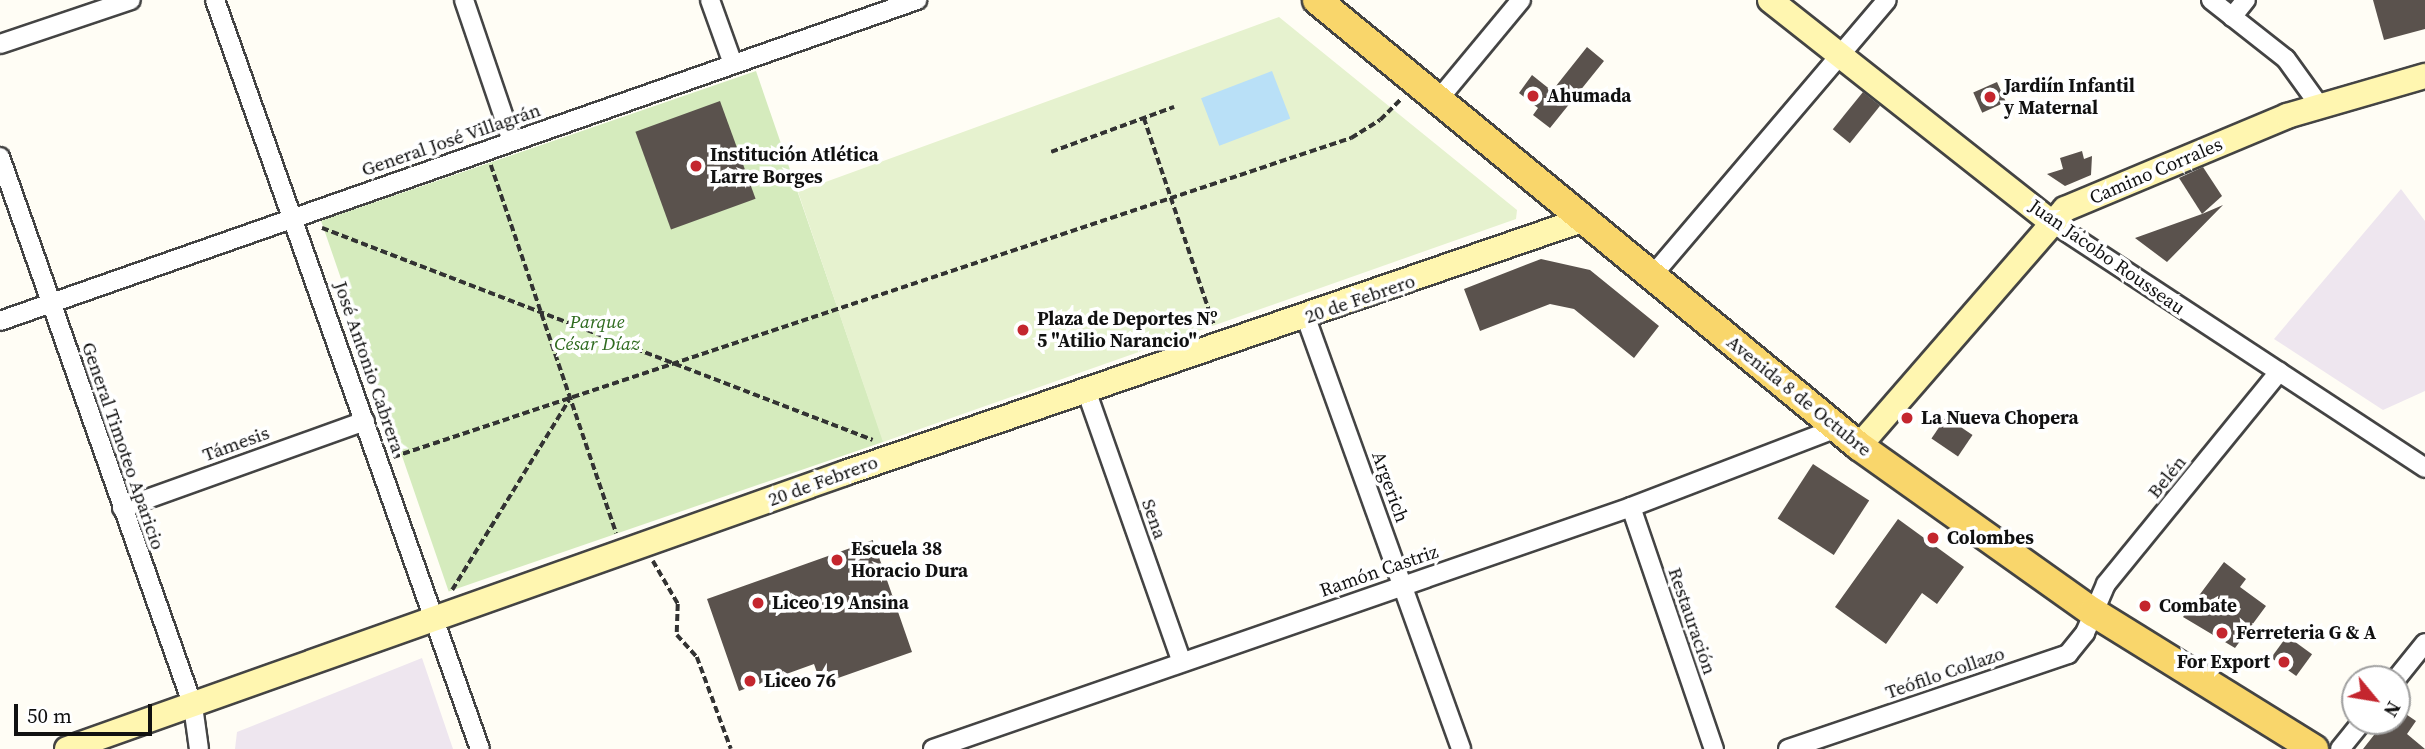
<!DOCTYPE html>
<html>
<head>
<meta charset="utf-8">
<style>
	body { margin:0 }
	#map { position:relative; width:2425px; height:749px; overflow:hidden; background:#fffdf5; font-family:"Source Serif 4",serif }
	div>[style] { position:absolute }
	.industrial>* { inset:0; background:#eee6ef }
	.green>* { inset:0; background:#d5ebbd; transform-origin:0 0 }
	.pitch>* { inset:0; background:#e6f2cf }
	.water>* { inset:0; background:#b9e0f7; transform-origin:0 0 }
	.building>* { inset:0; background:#5a524d; transform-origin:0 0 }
	.path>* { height:3.5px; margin-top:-1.75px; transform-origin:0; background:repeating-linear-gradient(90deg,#333 0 7px,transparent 0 10.5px) }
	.roads { filter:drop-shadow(2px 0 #444) drop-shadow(-2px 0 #444) drop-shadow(0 2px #444) drop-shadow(0 -2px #444) }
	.street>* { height:18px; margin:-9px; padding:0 9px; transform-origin:9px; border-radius:9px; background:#fff }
	.secondary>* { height:24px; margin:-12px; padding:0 12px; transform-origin:12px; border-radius:12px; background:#fff6b0 }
	.primary>* { height:28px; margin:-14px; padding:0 14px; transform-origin:14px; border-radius:14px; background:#f9d66b }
	.dots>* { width:19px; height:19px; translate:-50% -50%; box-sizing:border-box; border:4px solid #fff; border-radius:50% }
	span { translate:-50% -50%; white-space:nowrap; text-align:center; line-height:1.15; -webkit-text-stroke:7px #fff; paint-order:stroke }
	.poi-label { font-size:19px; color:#111; font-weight:700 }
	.left { translate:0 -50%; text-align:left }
	.right { translate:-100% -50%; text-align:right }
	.street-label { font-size:19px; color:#111 }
	.park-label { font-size:19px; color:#2f6b1f; font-style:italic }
	.north { position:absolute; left:2341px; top:665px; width:70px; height:70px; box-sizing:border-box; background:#fff; border:2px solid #a0a0a0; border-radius:50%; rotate:120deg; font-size:19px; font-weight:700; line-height:28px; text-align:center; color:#111 }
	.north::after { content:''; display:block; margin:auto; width:24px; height:32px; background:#c4262e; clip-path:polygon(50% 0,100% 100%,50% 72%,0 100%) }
	.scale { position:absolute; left:14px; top:704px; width:138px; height:32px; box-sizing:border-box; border:4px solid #111; border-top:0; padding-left:9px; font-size:21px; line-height:24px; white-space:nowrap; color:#111; -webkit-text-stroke:5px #fff; paint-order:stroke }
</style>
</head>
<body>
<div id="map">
	<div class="industrial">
		<i style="clip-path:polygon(2401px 189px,2425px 221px,2425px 391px,2383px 410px,2274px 339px)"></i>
		<i style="clip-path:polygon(422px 658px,453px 749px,235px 749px,237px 732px)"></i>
	</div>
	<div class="green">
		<i style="left:756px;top:71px;width:392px;height:460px;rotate:71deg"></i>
	</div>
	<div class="pitch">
		<i style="clip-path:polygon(1279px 17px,1517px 210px,1516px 219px,883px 442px,798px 192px)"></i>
	</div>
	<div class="water">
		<i style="left:1272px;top:71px;width:51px;height:76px;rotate:69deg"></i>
	</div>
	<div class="building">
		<i style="clip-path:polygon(2373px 0,2425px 0,2425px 29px,2384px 40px)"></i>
		<i style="clip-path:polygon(1587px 47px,1604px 61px,1550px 128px,1533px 115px,1538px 108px,1519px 93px,1532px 75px,1552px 91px)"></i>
		<i style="left:1997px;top:82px;width:22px;height:26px;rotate:66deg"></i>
		<i style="left:1863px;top:92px;width:22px;height:48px;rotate:39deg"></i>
		<i style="left:720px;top:101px;width:104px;height:90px;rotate:70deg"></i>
		<i style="clip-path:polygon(2082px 151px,2084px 159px,2092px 156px,2091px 175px,2065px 186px,2047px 174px,2063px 169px,2060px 158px)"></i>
		<i style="clip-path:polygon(2203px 167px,2222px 196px,2202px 214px,2179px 178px)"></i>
		<i style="clip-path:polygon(2223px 205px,2167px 262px,2135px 238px,2202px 214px)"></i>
		<i style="clip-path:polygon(1541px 259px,1590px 270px,1659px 326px,1634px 358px,1574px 309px,1550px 304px,1480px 331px,1464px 289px)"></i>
		<i style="left:1946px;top:417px;width:32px;height:26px;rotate:34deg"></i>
		<i style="left:1813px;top:464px;width:67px;height:65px;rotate:33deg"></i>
		<i style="clip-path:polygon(1898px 519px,1964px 567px,1937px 604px,1922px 593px,1886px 644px,1835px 607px)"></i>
		<i style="clip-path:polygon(873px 540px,912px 652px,821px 684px,814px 664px,739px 691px,707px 599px)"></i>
		<i style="clip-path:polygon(2224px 562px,2246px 579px,2240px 587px,2266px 606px,2235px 648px,2183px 617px)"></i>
		<i style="left:2287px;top:636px;width:31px;height:27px;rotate:36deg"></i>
		<i style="clip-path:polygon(2397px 708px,2416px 721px,2407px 734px,2425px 749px,2363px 749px,2385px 721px,2397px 721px)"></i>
	</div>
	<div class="path">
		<i style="left:1144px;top:118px;width:219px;rotate:71.3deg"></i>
		<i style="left:1051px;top:152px;width:131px;rotate:-20.1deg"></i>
		<i style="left:491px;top:165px;width:389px;rotate:71.2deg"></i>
		<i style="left:322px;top:228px;width:590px;rotate:21.04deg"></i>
		<i style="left:393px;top:457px;width:1010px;rotate:-18.42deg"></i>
		<i style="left:1351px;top:138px;width:34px;rotate:-32deg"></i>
		<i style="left:1380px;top:120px;width:30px;rotate:-45deg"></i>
		<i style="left:653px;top:561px;width:50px;rotate:59.8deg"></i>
		<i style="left:678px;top:604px;width:31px;rotate:92deg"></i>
		<i style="left:677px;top:635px;width:30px;rotate:48deg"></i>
		<i style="left:697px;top:657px;width:98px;rotate:69.7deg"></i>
		<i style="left:452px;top:590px;width:223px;rotate:-58.4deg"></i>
	</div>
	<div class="roads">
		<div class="street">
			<i style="left:215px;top:0;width:794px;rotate:70.52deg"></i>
			<i style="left:464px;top:0;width:149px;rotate:71.2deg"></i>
			<i style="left:710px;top:0;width:68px;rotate:70.2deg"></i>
			<i style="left:2211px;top:0;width:95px;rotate:38.2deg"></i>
			<i style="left:2286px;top:59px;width:57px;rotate:54.3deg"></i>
			<i style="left:2232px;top:17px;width:22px;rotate:-51deg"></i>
			<i style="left:0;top:44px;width:138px;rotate:-18.6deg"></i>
			<i style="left:1438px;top:100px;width:130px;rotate:-50.3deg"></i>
			<i style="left:0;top:157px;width:582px;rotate:70.63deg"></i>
			<i style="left:193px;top:706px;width:43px;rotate:82.1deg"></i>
			<i style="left:2051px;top:222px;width:448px;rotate:33.3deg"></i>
			<i style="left:1652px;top:276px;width:362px;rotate:-49.6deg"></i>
			<i style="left:1306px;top:318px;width:458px;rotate:70.2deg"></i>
			<i style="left:0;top:321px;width:972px;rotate:-19.29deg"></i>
			<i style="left:1086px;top:390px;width:288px;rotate:70.6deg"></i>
			<i style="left:1631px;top:507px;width:256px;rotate:71.1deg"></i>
			<i style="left:122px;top:508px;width:258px;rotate:-19.7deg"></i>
			<i style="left:2396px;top:679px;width:46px;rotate:-51.1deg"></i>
			<i style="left:933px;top:749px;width:739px;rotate:-19.12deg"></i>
			<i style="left:1631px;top:507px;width:221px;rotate:-21deg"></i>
			<i style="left:1788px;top:749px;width:296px;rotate:-18.7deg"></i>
			<i style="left:2068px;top:654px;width:27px;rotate:-51deg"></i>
			<i style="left:2085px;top:633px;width:53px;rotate:-66.8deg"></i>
			<i style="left:2106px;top:584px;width:274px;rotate:-50.8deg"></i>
			<i style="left:2340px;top:749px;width:36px;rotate:-51deg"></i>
		</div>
		<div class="secondary">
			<i style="left:1770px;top:0;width:358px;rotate:38.3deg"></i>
			<i style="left:1859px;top:446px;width:314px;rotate:-49deg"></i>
			<i style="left:2065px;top:209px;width:241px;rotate:-22.7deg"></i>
			<i style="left:2287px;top:116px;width:144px;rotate:-16.2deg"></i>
			<i style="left:67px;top:749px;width:826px;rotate:-19.53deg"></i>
			<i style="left:845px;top:473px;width:779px;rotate:-18.95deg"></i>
		</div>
		<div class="primary">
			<i style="left:1317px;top:0;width:702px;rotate:39.45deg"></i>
			<i style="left:1859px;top:446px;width:287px;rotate:35.4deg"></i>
			<i style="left:2093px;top:612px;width:260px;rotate:31.8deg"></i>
		</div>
	</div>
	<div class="dots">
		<i style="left:1533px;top:96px;background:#c4262e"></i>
		<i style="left:1990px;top:97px;background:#c4262e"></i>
		<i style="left:696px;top:166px;background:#c4262e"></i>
		<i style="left:1023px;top:330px;background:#c4262e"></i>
		<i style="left:1907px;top:418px;background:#c4262e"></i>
		<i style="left:1933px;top:538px;background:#c4262e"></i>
		<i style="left:837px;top:560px;background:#c4262e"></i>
		<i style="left:758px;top:603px;background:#c4262e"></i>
		<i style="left:2145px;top:606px;background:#c4262e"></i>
		<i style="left:2222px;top:633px;background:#c4262e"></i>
		<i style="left:2284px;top:662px;background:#c4262e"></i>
		<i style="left:750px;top:681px;background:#c4262e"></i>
	</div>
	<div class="poi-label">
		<span class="left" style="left:2004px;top:97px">Jardiín Infantil<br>y Maternal</span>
		<span class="left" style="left:1547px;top:96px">Ahumada</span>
		<span class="left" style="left:710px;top:166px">Institución Atlética<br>Larre Borges</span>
		<span class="left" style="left:1037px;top:330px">Plaza de Deportes Nº<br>5 "Atilio Narancio"</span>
		<span class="left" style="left:1921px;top:418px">La Nueva Chopera</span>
		<span class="left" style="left:1947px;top:538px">Colombes</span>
		<span class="left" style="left:851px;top:560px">Escuela 38<br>Horacio Dura</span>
		<span class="left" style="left:772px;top:603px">Liceo 19 Ansina</span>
		<span class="left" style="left:2159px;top:606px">Combate</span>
		<span class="left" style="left:2236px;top:633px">Ferreteria G &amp; A</span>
		<span class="right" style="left:2270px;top:662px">For Export</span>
		<span class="left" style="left:764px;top:681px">Liceo 76</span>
	</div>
	<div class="street-label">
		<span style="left:451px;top:140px;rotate:-19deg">General José Villagrán</span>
		<span style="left:2156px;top:171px;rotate:-23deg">Camino Corrales</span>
		<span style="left:2107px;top:257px;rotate:35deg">Juan Jacobo Rousseau</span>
		<span style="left:1360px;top:299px;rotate:-19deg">20 de Febrero</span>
		<span style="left:369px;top:367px;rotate:71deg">José Antonio Cabrera</span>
		<span style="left:1799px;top:396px;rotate:39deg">Avenida 8 de Octubre</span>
		<span style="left:236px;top:444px;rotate:-20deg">Támesis</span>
		<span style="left:123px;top:446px;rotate:71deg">General Timoteo Aparicio</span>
		<span style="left:2167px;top:477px;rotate:-51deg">Belén</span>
		<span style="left:823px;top:481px;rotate:-20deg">20 de Febrero</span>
		<span style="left:1390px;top:487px;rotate:70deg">Argerich</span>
		<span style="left:1154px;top:519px;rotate:71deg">Sena</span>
		<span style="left:1379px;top:571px;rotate:-19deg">Ramón Castriz</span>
		<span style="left:1692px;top:621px;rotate:71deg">Restauración</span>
		<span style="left:1945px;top:673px;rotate:-19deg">Teófilo Collazo</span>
	</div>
	<div class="park-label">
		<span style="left:597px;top:333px">Parque<br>César Díaz</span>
	</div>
	<div class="north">N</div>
	<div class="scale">50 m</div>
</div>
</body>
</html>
